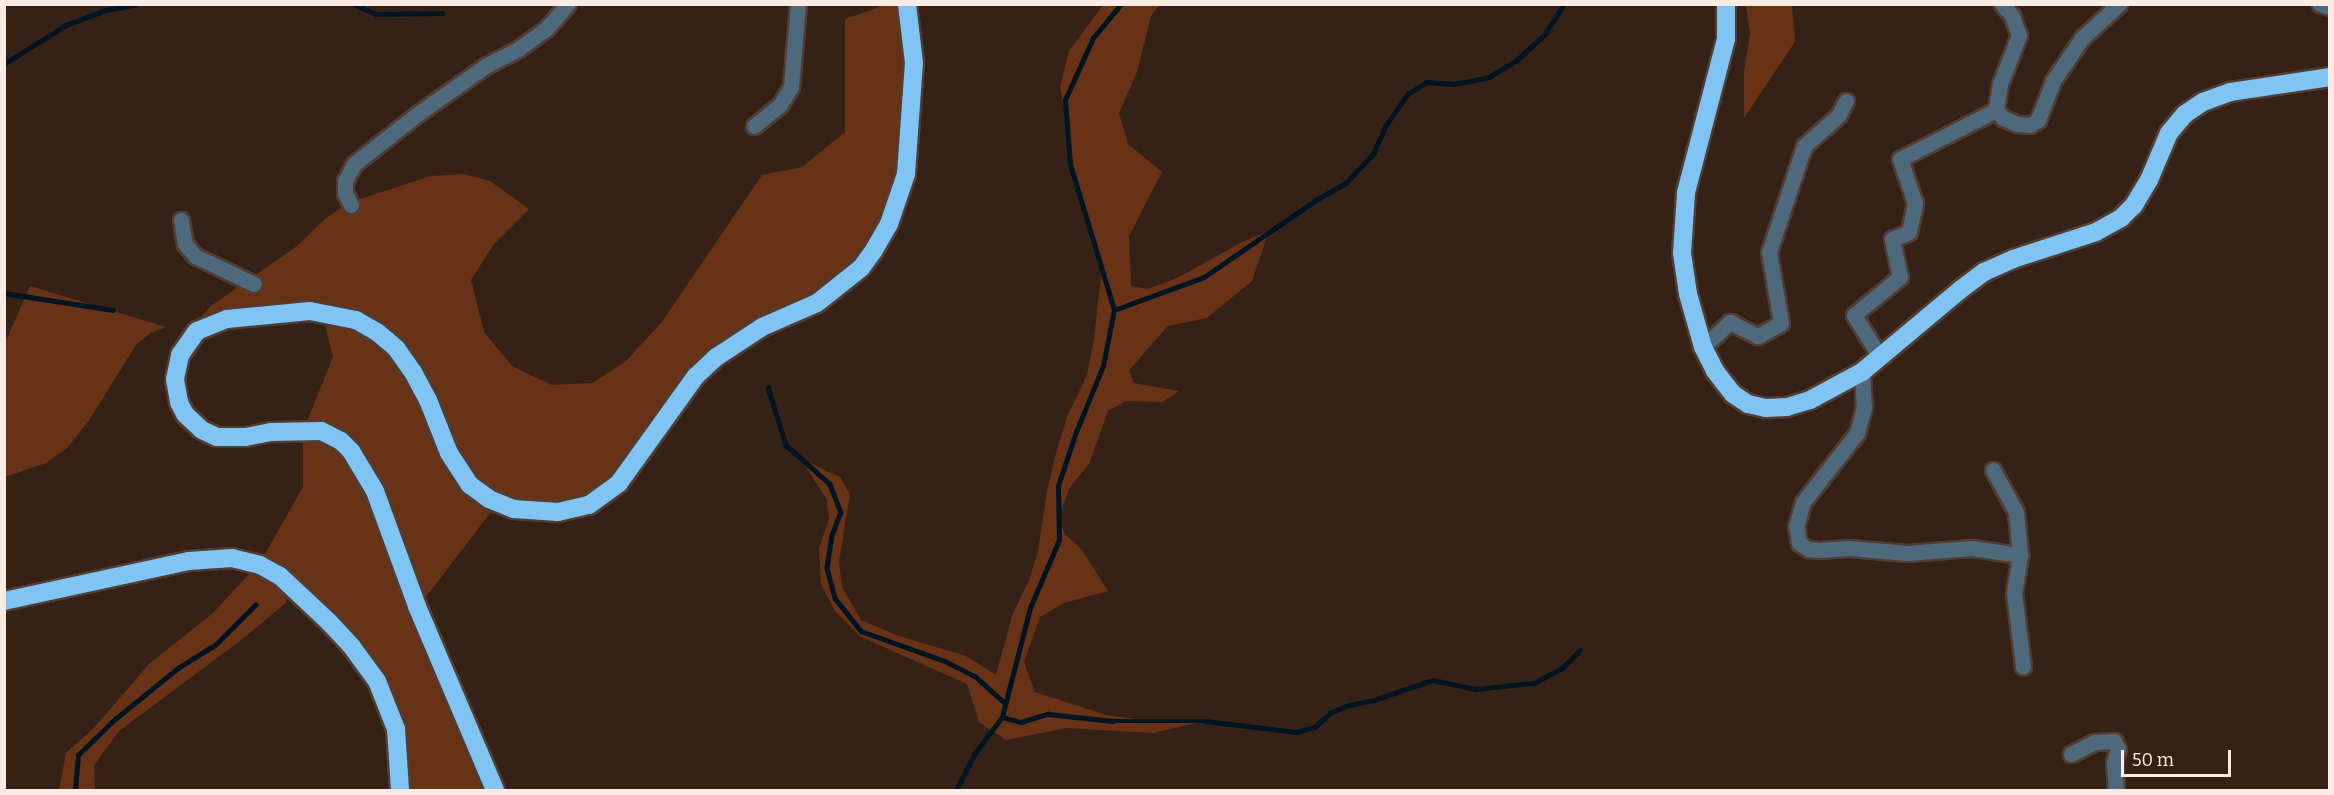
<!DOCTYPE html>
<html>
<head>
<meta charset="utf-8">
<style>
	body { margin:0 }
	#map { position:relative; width:2334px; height:795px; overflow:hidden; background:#362116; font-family:Bitter,serif }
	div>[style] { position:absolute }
	.green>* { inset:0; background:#673215 }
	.stream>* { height:4.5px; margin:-2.25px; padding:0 2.25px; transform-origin:2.25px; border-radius:2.25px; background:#011422 }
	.roads { filter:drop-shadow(2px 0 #513d33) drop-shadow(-2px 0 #513d33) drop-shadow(0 2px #513d33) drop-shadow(0 -2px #513d33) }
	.minor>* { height:15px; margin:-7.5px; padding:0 7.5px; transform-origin:7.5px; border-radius:7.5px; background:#4e697b }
	.highway>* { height:18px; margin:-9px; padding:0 9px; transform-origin:9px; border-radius:9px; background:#7fc4f3 }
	span { translate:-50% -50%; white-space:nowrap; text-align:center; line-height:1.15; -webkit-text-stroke:6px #362116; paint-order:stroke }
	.frame { position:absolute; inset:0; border:6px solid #faebe4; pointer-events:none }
	.scale { position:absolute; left:2121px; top:750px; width:110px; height:27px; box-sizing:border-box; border:3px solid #faebe4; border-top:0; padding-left:8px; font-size:18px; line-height:21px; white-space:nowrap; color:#faebe4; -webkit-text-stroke:4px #362116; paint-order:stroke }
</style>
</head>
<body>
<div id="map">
	<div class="green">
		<i style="clip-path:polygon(885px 5px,916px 5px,918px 59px,896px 228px,876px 264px,839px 294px,741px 343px,704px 382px,652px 452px,576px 514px,501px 499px,422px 602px,500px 790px,406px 790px,403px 727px,287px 576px,286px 603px,240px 641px,119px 731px,94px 765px,95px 790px,59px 790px,66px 753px,93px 729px,150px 663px,212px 614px,261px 561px,303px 487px,303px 431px,333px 357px,320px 306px,225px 311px,200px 318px,211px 306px,297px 246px,325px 219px,348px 203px,431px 176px,464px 174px,490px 181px,529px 209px,494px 244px,471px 280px,484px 332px,512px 366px,552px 385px,592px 383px,625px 362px,661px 323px,762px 175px,802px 167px,845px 132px,845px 19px)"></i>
		<i style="clip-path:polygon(1103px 5px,1159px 5px,1151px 16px,1137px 72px,1119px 113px,1128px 144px,1162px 172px,1129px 236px,1131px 286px,1148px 289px,1179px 277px,1244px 241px,1269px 231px,1252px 281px,1207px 318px,1168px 326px,1129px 370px,1134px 383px,1179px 391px,1163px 402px,1126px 401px,1108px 411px,1089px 464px,1070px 487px,1058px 518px,1065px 534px,1082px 550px,1108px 591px,1064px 603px,1040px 617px,1024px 662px,1035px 692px,1106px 715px,1164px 723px,1205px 721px,1153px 733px,1067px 728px,1006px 740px,979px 722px,967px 684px,861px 637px,835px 611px,821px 584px,819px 548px,829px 519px,827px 500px,801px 459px,840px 477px,850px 494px,839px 562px,842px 587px,861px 620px,899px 636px,966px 656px,996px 675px,1012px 616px,1029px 580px,1038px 551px,1047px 491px,1056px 453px,1067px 417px,1087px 375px,1094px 339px,1102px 267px,1070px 164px,1067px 124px,1060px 87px,1069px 51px)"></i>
		<i style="clip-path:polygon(1746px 5px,1792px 5px,1795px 42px,1744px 118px,1744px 71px,1750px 34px)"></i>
		<i style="clip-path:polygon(30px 286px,166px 327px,150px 333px,136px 345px,88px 422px,67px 448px,46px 463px,5px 477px,5px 343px)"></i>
	</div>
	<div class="stream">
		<i style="left:353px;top:4px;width:25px;rotate:23deg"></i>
		<i style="left:376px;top:14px;width:66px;rotate:-0.9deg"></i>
		<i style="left:4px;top:64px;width:73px;rotate:-32.2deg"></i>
		<i style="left:66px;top:25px;width:43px;rotate:-20.6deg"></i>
		<i style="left:106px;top:10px;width:31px;rotate:-11deg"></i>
		<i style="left:4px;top:293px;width:110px;rotate:8.9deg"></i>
		<i style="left:1114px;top:310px;width:96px;rotate:-20.1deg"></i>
		<i style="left:1204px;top:277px;width:136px;rotate:-34.5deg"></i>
		<i style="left:1316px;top:200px;width:34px;rotate:-30deg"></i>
		<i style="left:1346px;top:183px;width:40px;rotate:-47deg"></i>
		<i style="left:1373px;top:154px;width:32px;rotate:-66deg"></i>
		<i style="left:1386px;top:125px;width:38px;rotate:-55deg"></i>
		<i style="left:1408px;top:94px;width:22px;rotate:-32deg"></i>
		<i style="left:1427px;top:82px;width:27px;rotate:4deg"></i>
		<i style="left:1454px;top:84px;width:36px;rotate:-11deg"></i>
		<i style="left:1489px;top:77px;width:31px;rotate:-31deg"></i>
		<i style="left:1516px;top:61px;width:40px;rotate:-43deg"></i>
		<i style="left:1545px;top:34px;width:36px;rotate:-58deg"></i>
		<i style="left:768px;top:387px;width:61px;rotate:72.8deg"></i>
		<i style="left:786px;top:445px;width:59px;rotate:41.6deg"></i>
		<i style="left:830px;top:484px;width:30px;rotate:69deg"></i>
		<i style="left:841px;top:512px;width:26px;rotate:111deg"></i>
		<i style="left:832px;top:536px;width:32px;rotate:99deg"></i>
		<i style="left:827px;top:568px;width:31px;rotate:75deg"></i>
		<i style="left:835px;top:598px;width:42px;rotate:51.8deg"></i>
		<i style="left:861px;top:631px;width:89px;rotate:19.7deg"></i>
		<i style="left:945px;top:661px;width:34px;rotate:27deg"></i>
		<i style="left:975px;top:676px;width:40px;rotate:42deg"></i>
		<i style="left:1002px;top:717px;width:20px;rotate:15deg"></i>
		<i style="left:1021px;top:722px;width:28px;rotate:-17deg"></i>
		<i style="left:1048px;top:714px;width:65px;rotate:6.1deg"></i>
		<i style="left:1113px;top:721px;width:92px"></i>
		<i style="left:1205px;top:721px;width:92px;rotate:6.9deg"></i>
		<i style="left:1296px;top:732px;width:20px;rotate:-15deg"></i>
		<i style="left:1315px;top:727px;width:21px;rotate:-43deg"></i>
		<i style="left:1330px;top:713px;width:21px;rotate:-23deg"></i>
		<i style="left:1349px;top:705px;width:25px;rotate:-11deg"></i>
		<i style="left:1374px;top:700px;width:62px;rotate:-18.7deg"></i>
		<i style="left:1433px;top:680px;width:43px;rotate:12.1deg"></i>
		<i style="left:1475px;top:689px;width:59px;rotate:-5.8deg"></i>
		<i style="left:1534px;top:683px;width:32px;rotate:-28deg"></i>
		<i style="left:1562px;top:668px;width:25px;rotate:-45deg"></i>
		<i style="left:75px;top:790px;width:35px;rotate:-85deg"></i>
		<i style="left:78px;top:755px;width:52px;rotate:-44.2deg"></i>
		<i style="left:115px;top:719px;width:81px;rotate:-39deg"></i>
		<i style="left:178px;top:668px;width:44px;rotate:-31.9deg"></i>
		<i style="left:215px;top:645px;width:57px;rotate:-45deg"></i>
		<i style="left:956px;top:790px;width:42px;rotate:-62.8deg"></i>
		<i style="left:975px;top:753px;width:45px;rotate:-53.1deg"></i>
		<i style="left:1002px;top:717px;width:113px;rotate:-75.6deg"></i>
		<i style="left:1030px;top:608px;width:74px;rotate:-66.9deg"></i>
		<i style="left:1059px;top:540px;width:54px;rotate:-91.1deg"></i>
		<i style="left:1058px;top:486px;width:57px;rotate:-71.6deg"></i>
		<i style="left:1076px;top:432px;width:71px;rotate:-67.8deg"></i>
		<i style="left:1103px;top:366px;width:57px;rotate:-78.9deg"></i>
		<i style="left:1114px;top:310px;width:152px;rotate:-106.8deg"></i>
		<i style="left:1070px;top:164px;width:64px;rotate:-94.5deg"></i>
		<i style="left:1065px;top:100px;width:68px;rotate:-65.7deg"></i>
		<i style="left:1093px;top:38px;width:44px;rotate:-50.5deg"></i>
	</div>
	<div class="roads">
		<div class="minor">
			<i style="left:2002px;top:4px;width:16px;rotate:50deg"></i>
			<i style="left:2012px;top:16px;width:20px;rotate:70deg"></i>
			<i style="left:2019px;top:35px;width:53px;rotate:111.2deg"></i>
			<i style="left:2000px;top:84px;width:26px;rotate:99deg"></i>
			<i style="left:1996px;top:110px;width:11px;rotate:49deg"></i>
			<i style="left:2003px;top:118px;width:15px;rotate:23deg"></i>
			<i style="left:2017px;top:124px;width:13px;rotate:4deg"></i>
			<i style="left:2030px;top:125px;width:9px;rotate:-32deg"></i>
			<i style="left:2038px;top:120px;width:42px;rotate:-69deg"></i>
			<i style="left:2053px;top:81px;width:52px;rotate:-56deg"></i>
			<i style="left:2082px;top:38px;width:50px;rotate:-42.6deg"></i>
			<i style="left:2320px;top:4px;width:10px;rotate:17deg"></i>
			<i style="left:754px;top:126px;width:33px;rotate:-39deg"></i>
			<i style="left:780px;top:105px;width:21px;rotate:-59deg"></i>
			<i style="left:791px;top:87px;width:83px;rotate:-85.2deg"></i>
			<i style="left:351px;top:205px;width:13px;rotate:-117deg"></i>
			<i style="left:345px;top:193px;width:12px;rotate:-90deg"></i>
			<i style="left:345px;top:181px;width:19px;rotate:-62deg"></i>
			<i style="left:354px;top:164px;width:79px;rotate:-38.3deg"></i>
			<i style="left:416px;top:115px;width:87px;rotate:-35.2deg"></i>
			<i style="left:487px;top:65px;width:35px;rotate:-27deg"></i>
			<i style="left:518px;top:49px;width:34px;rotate:-36deg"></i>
			<i style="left:546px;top:29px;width:33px;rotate:-49deg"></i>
			<i style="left:181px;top:220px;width:24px;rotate:81deg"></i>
			<i style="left:185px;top:244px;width:16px;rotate:50deg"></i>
			<i style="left:195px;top:256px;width:65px;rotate:25.4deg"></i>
			<i style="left:1703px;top:347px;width:37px;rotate:-43deg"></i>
			<i style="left:1730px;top:322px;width:31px;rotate:27deg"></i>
			<i style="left:1758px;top:336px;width:26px;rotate:-29deg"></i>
			<i style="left:1781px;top:323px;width:72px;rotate:-99.6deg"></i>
			<i style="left:1769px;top:252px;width:112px;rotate:-71.7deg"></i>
			<i style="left:1804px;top:146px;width:45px;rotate:-41.4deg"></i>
			<i style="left:1838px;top:116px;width:17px;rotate:-62deg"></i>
			<i style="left:1880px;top:357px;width:49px;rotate:-121.8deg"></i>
			<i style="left:1854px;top:315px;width:60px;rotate:-39.6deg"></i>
			<i style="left:1900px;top:277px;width:39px;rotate:-102deg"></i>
			<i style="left:1892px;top:239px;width:18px;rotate:-22deg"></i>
			<i style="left:1909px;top:232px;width:30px;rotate:-78deg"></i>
			<i style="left:1915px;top:203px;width:46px;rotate:-108.8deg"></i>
			<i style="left:1900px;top:159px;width:108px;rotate:-27deg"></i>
			<i style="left:1862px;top:372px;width:35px;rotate:87deg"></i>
			<i style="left:1864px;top:407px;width:27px;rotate:105deg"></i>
			<i style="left:1857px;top:433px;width:88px;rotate:128deg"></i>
			<i style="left:1803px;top:502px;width:25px;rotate:106deg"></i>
			<i style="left:1796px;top:526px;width:17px;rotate:80deg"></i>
			<i style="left:1799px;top:543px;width:11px;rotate:34deg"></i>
			<i style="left:1808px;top:549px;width:11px;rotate:5deg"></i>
			<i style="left:1819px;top:550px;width:30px;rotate:-4deg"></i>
			<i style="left:1849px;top:548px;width:58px;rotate:4.9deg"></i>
			<i style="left:1907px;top:553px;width:65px;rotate:-4.4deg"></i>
			<i style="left:1972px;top:548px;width:49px;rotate:8.3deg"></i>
			<i style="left:1993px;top:470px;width:48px;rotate:61.3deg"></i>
			<i style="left:2016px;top:512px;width:43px;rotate:84.7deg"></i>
			<i style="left:2020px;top:555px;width:38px;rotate:99deg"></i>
			<i style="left:2014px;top:593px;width:74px;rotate:83deg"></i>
			<i style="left:2071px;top:754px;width:27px;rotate:-27deg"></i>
			<i style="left:2095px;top:742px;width:19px;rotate:-3deg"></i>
			<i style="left:2114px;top:741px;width:9px;rotate:63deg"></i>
			<i style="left:2118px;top:749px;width:14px;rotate:107deg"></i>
			<i style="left:2114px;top:762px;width:28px;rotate:86deg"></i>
		</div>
		<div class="highway">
			<i style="left:1726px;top:4px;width:35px;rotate:90deg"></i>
			<i style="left:1726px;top:39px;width:159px;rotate:104.6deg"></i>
			<i style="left:1686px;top:193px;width:60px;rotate:93.8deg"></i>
			<i style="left:1682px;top:253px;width:41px;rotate:81.7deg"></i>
			<i style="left:1688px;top:294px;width:55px;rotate:74.2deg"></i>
			<i style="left:1703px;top:347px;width:27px;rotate:63deg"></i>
			<i style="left:1715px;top:371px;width:29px;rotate:52deg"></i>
			<i style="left:1733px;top:394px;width:18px;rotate:34deg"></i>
			<i style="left:1748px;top:404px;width:18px;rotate:13deg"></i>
			<i style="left:1766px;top:408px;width:21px;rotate:-3deg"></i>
			<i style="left:1787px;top:407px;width:24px;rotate:-17deg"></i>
			<i style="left:1810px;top:400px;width:59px;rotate:-28.3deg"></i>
			<i style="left:1862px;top:372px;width:128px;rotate:-39.9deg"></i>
			<i style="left:1960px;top:290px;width:30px;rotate:-37deg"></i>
			<i style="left:1984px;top:272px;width:32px;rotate:-24deg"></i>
			<i style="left:2013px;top:259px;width:87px;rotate:-18deg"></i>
			<i style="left:2096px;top:232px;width:29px;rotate:-29deg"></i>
			<i style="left:2121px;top:218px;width:18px;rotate:-45deg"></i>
			<i style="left:2134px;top:205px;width:29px;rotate:-59deg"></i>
			<i style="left:2149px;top:180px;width:51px;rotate:-66.9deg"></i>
			<i style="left:2169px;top:133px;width:25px;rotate:-50deg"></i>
			<i style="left:2185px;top:114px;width:22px;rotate:-34deg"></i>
			<i style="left:2203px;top:102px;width:29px;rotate:-20deg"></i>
			<i style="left:2230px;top:92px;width:101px;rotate:-8.5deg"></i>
			<i style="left:4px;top:601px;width:189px;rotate:-12.2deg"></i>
			<i style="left:189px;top:561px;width:43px;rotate:-4deg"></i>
			<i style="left:232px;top:558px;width:29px;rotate:14deg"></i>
			<i style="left:260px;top:565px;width:23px;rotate:29deg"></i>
			<i style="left:280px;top:576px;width:67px;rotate:43.2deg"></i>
			<i style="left:329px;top:622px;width:34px;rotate:47deg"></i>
			<i style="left:352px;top:647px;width:42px;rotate:53.7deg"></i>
			<i style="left:377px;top:681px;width:52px;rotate:68.4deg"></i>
			<i style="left:396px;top:729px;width:61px;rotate:86.2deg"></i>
			<i style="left:495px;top:790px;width:200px;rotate:-113deg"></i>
			<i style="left:417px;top:606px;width:122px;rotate:-110.1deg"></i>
			<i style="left:375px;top:491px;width:47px;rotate:-121deg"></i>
			<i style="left:351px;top:451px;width:14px;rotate:-135deg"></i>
			<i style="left:341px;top:441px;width:22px;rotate:-153deg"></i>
			<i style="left:321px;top:431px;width:50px;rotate:178.9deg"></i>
			<i style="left:271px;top:432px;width:26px;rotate:169deg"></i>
			<i style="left:245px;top:437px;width:28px;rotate:180deg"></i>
			<i style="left:217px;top:437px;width:17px;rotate:-155deg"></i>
			<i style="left:202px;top:430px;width:23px;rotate:-137deg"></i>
			<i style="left:185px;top:414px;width:13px;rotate:-117deg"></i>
			<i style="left:179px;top:402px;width:23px;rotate:-100deg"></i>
			<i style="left:175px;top:379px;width:25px;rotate:-78deg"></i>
			<i style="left:180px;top:355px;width:29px;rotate:-55deg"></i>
			<i style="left:197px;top:331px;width:32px;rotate:-22deg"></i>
			<i style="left:227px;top:319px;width:83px;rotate:-5.5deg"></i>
			<i style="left:310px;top:311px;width:47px;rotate:11.1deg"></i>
			<i style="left:356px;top:320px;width:24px;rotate:30deg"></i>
			<i style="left:377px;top:332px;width:25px;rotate:40deg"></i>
			<i style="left:396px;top:348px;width:29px;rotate:55deg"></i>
			<i style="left:413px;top:372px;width:32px;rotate:62deg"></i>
			<i style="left:428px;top:400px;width:57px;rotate:68.4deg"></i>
			<i style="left:449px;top:453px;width:38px;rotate:57deg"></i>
			<i style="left:470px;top:485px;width:24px;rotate:36deg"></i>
			<i style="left:489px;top:499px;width:27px;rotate:22deg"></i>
			<i style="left:514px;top:509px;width:44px;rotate:3.9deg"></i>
			<i style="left:558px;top:512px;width:32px;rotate:-13deg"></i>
			<i style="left:589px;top:505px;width:37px;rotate:-36deg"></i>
			<i style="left:619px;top:483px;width:132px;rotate:-54.3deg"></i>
			<i style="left:696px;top:376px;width:26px;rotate:-43deg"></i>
			<i style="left:715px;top:358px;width:56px;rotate:-33.4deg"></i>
			<i style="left:762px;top:327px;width:60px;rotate:-23.6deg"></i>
			<i style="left:817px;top:303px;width:56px;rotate:-38.5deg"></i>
			<i style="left:861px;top:268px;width:22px;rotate:-54deg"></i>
			<i style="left:874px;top:250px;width:30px;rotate:-60deg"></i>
			<i style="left:889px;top:224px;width:53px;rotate:-71.2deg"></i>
			<i style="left:906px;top:174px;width:111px;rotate:-85.9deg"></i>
			<i style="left:914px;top:63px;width:59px;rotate:-96.8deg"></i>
		</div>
	</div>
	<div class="frame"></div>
	<div class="scale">50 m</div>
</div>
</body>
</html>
